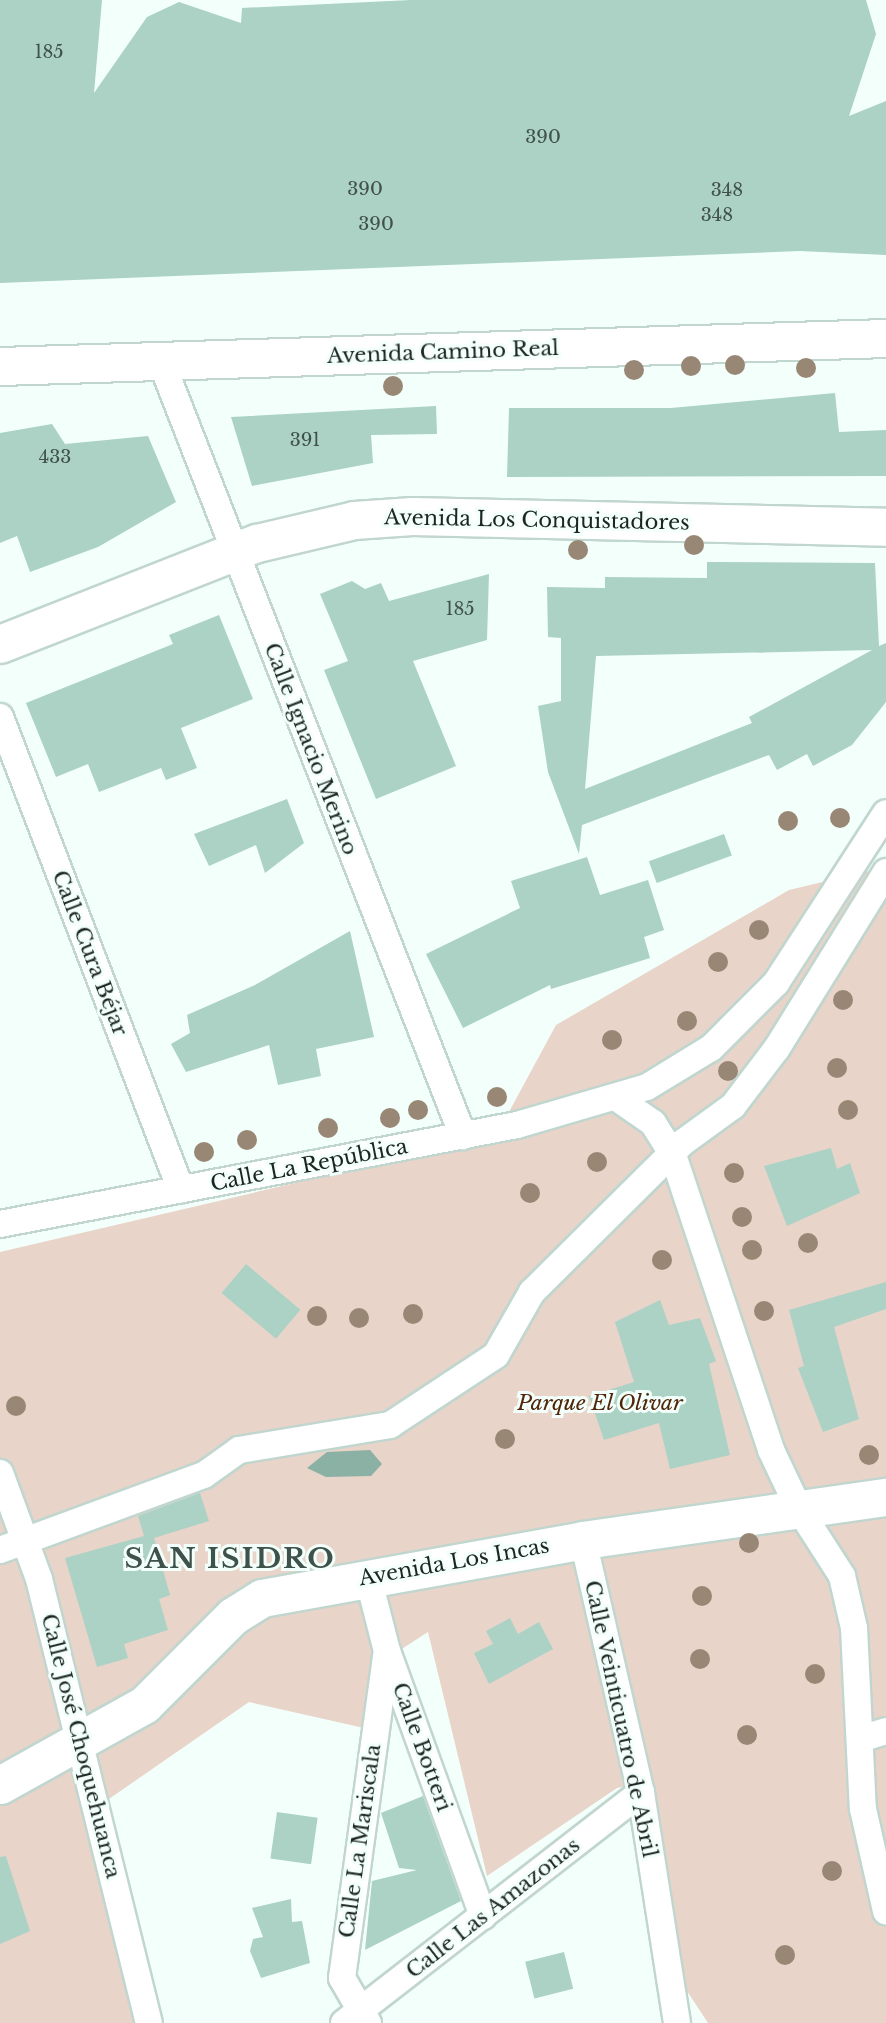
<!DOCTYPE html>
<html>
<head>
<meta charset="utf-8">
<style>
	body { margin:0 }
	#map { position:relative; width:886px; height:2023px; overflow:hidden; background:#f2fffa; font-family:"Libre Baskerville",serif }
	div>[style] { position:absolute }
	.green>* { inset:0; background:#e9d4c9 }
	.water>* { inset:0; background:#8bb1a4 }
	.building>* { inset:0; background:#abd2c5; transform-origin:0 0 }
	.roads { filter:drop-shadow(2px 0 #c0d6ce) drop-shadow(-2px 0 #c0d6ce) drop-shadow(0 2px #c0d6ce) drop-shadow(0 -2px #c0d6ce) }
	.street>* { height:26px; margin:-13px; padding:0 13px; transform-origin:13px; border-radius:13px; background:#fff }
	.secondary>* { height:37px; margin:-18.5px; padding:0 18.5px; transform-origin:18.5px; border-radius:18.5px; background:#fff }
	.trees>* { width:20px; height:20px; margin:-10px; border-radius:50%; background:#998776 }
	span { translate:-50% -50%; white-space:nowrap; text-align:center; line-height:1.15; -webkit-text-stroke:6px #f2fffa; paint-order:stroke }
	.number-label { font-size:18px; color:#40504b }
	.number-label span { -webkit-text-stroke-width:0 }
	.street-label { font-size:21px; color:#1d2522 }
	.park-label { font-size:21px; color:#51250a; font-style:italic }
	.district-label { font-size:28px; color:#3f514b; font-weight:700; letter-spacing:2px }
</style>
</head>
<body>
<div id="map">
	<div class="green">
		<i style="clip-path:polygon(886px 867px,886px 2023px,708px 2023px,687px 1991px,653px 1781px,617px 1788px,487px 1876px,428px 1632px,394px 1654px,364px 1728px,249px 1702px,93px 1810px,141px 2023px,0 2023px,0 1252px,496px 1136px,556px 1025px,789px 890px)"></i>
	</div>
	<div class="water">
		<i style="clip-path:polygon(370px 1450px,382px 1464px,371px 1476px,326px 1477px,307px 1468px,327px 1452px)"></i>
	</div>
	<div class="building">
		<i style="clip-path:polygon(0 0,102px 0,94px 93px,147px 17px,179px 2px,241px 23px,242px 8px,411px 0,866px 0,876px 34px,849px 116px,886px 101px,886px 255px,800px 251px,0 283px)"></i>
		<i style="clip-path:polygon(835px 393px,839px 432px,886px 430px,886px 476px,507px 477px,509px 408px,671px 408px)"></i>
		<i style="clip-path:polygon(436px 406px,437px 434px,371px 435px,373px 463px,252px 486px,231px 417px)"></i>
		<i style="clip-path:polygon(52px 424px,65px 444px,148px 436px,176px 502px,98px 547px,30px 572px,17px 536px,0 543px,0 433px)"></i>
		<i style="clip-path:polygon(evenodd,707px 562px,875px 563px,879px 646px,886px 643px,886px 702px,852px 745px,813px 766px,807px 754px,777px 770px,769px 755px,582px 825px,579px 854px,548px 772px,538px 706px,561px 701px,561px 638px,548px 637px,547px 587px,605px 588px,605px 577px,707px 578px,707px 562px,872px 650px,749px 717px,752px 723px,585px 789px,596px 656px,872px 650px)"></i>
		<i style="clip-path:polygon(489px 574px,487px 640px,413px 661px,456px 766px,376px 799px,324px 670px,348px 661px,320px 594px,352px 581px,365px 589px,381px 583px,389px 601px)"></i>
		<i style="clip-path:polygon(219px 615px,253px 699px,181px 728px,197px 768px,166px 780px,161px 768px,99px 792px,88px 764px,56px 777px,26px 703px,173px 644px,169px 635px)"></i>
		<i style="clip-path:polygon(287px 799px,304px 843px,265px 873px,256px 845px,209px 866px,194px 834px)"></i>
		<i style="left:724px;top:834px;width:23px;height:80px;rotate:70deg"></i>
		<i style="clip-path:polygon(587px 857px,600px 895px,648px 880px,664px 930px,644px 937px,650px 958px,551px 989px,550px 985px,463px 1028px,426px 954px,520px 908px,511px 881px)"></i>
		<i style="clip-path:polygon(350px 931px,374px 1037px,316px 1049px,321px 1076px,278px 1085px,269px 1045px,186px 1072px,171px 1044px,190px 1033px,187px 1015px,255px 985px)"></i>
		<i style="clip-path:polygon(831px 1148px,837px 1169px,850px 1163px,860px 1193px,787px 1226px,764px 1166px)"></i>
		<i style="left:246px;top:1264px;width:71px;height:38px;rotate:40deg"></i>
		<i style="clip-path:polygon(886px 1282px,886px 1309px,834px 1327px,859px 1419px,823px 1432px,798px 1368px,804px 1366px,789px 1310px)"></i>
		<i style="clip-path:polygon(660px 1300px,669px 1325px,700px 1318px,716px 1361px,709px 1364px,730px 1455px,670px 1469px,659px 1423px,604px 1440px,589px 1396px,634px 1382px,615px 1322px)"></i>
		<i style="clip-path:polygon(200px 1493px,209px 1521px,154px 1538px,170px 1595px,159px 1599px,168px 1630px,124px 1644px,128px 1658px,97px 1667px,65px 1558px,144px 1536px,138px 1516px)"></i>
		<i style="clip-path:polygon(510px 1618px,518px 1634px,539px 1622px,553px 1649px,489px 1684px,474px 1653px,493px 1644px,486px 1631px)"></i>
		<i style="clip-path:polygon(423px 1796px,461px 1901px,365px 1950px,372px 1881px,417px 1870px,399px 1868px,381px 1813px)"></i>
		<i style="left:277px;top:1812px;width:41px;height:47px;rotate:8deg"></i>
		<i style="clip-path:polygon(6px 1856px,30px 1931px,0 1944px,0 1857px)"></i>
		<i style="clip-path:polygon(291px 1899px,292px 1922px,302px 1921px,310px 1963px,261px 1978px,250px 1951px,253px 1939px,263px 1937px,252px 1908px)"></i>
		<i style="left:564px;top:1952px;width:38px;height:40px;rotate:76deg"></i>
	</div>
	<div class="roads">
		<div class="street">
			<i style="left:161px;top:361px;width:832px;rotate:68.71deg"></i>
			<i style="left:0;top:717px;width:506px;rotate:69.06deg"></i>
			<i style="left:617px;top:1098px;width:44px;rotate:34.8deg"></i>
			<i style="left:653px;top:1123px;width:38px;rotate:58deg"></i>
			<i style="left:673px;top:1155px;width:311px;rotate:71.6deg"></i>
			<i style="left:771px;top:1450px;width:65px;rotate:64.6deg"></i>
			<i style="left:799px;top:1509px;width:80px;rotate:57.3deg"></i>
			<i style="left:842px;top:1576px;width:53px;rotate:77deg"></i>
			<i style="left:854px;top:1628px;width:181px;rotate:87.2deg"></i>
			<i style="left:863px;top:1809px;width:105px;rotate:77.3deg"></i>
			<i style="left:0;top:1224px;width:526px;rotate:-10.84deg"></i>
			<i style="left:517px;top:1125px;width:135px;rotate:-16.3deg"></i>
			<i style="left:647px;top:1087px;width:75px;rotate:-31.4deg"></i>
			<i style="left:711px;top:1048px;width:92px;rotate:-45deg"></i>
			<i style="left:776px;top:983px;width:202px;rotate:-57.1deg"></i>
			<i style="left:0;top:1473px;width:113px;rotate:69.8deg"></i>
			<i style="left:39px;top:1579px;width:457px;rotate:76.1deg"></i>
			<i style="left:583px;top:1540px;width:260px;rotate:77.1deg"></i>
			<i style="left:641px;top:1793px;width:233px;rotate:81.1deg"></i>
			<i style="left:0;top:1550px;width:217px;rotate:-20.2deg"></i>
			<i style="left:204px;top:1475px;width:43px;rotate:-35.5deg"></i>
			<i style="left:239px;top:1450px;width:153px;rotate:-9.4deg"></i>
			<i style="left:390px;top:1425px;width:127px;rotate:-33.4deg"></i>
			<i style="left:496px;top:1355px;width:73px;rotate:-60.3deg"></i>
			<i style="left:532px;top:1292px;width:211px;rotate:-44.8deg"></i>
			<i style="left:682px;top:1143px;width:63px;rotate:-36deg"></i>
			<i style="left:733px;top:1106px;width:73px;rotate:-52.8deg"></i>
			<i style="left:777px;top:1048px;width:207px;rotate:-58.2deg"></i>
			<i style="left:368px;top:1577px;width:76px;rotate:75.6deg"></i>
			<i style="left:387px;top:1651px;width:282px;rotate:70.1deg"></i>
			<i style="left:860px;top:1739px;width:27px;rotate:-17deg"></i>
			<i style="left:344px;top:2023px;width:376px;rotate:-37.8deg"></i>
			<i style="left:368px;top:2023px;width:52px;rotate:-120deg"></i>
			<i style="left:342px;top:1978px;width:330px;rotate:-82.2deg"></i>
		</div>
		<div class="secondary">
			<i style="left:0;top:366px;width:886px;rotate:-1.81deg"></i>
			<i style="left:0;top:644px;width:276px;rotate:-21.5deg"></i>
			<i style="left:257px;top:543px;width:100px;rotate:-13.3deg"></i>
			<i style="left:354px;top:520px;width:58px;rotate:-3.9deg"></i>
			<i style="left:412px;top:516px;width:474px;rotate:1.3deg"></i>
			<i style="left:0;top:1785px;width:165px;rotate:-29.1deg"></i>
			<i style="left:144px;top:1705px;width:126px;rotate:-45deg"></i>
			<i style="left:233px;top:1616px;width:34px;rotate:-32deg"></i>
			<i style="left:262px;top:1598px;width:326px;rotate:-10.2deg"></i>
			<i style="left:583px;top:1540px;width:306px;rotate:-8.1deg"></i>
		</div>
	</div>
	<div class="trees">
		<i style="left:735px;top:365px"></i>
		<i style="left:691px;top:366px"></i>
		<i style="left:806px;top:368px"></i>
		<i style="left:634px;top:370px"></i>
		<i style="left:393px;top:386px"></i>
		<i style="left:694px;top:545px"></i>
		<i style="left:578px;top:550px"></i>
		<i style="left:840px;top:818px"></i>
		<i style="left:788px;top:821px"></i>
		<i style="left:759px;top:930px"></i>
		<i style="left:718px;top:962px"></i>
		<i style="left:843px;top:1000px"></i>
		<i style="left:687px;top:1021px"></i>
		<i style="left:612px;top:1040px"></i>
		<i style="left:837px;top:1068px"></i>
		<i style="left:728px;top:1071px"></i>
		<i style="left:497px;top:1097px"></i>
		<i style="left:418px;top:1110px"></i>
		<i style="left:848px;top:1110px"></i>
		<i style="left:390px;top:1118px"></i>
		<i style="left:328px;top:1128px"></i>
		<i style="left:247px;top:1140px"></i>
		<i style="left:204px;top:1152px"></i>
		<i style="left:597px;top:1162px"></i>
		<i style="left:734px;top:1173px"></i>
		<i style="left:530px;top:1193px"></i>
		<i style="left:742px;top:1217px"></i>
		<i style="left:808px;top:1243px"></i>
		<i style="left:752px;top:1250px"></i>
		<i style="left:662px;top:1260px"></i>
		<i style="left:764px;top:1311px"></i>
		<i style="left:413px;top:1314px"></i>
		<i style="left:317px;top:1316px"></i>
		<i style="left:359px;top:1318px"></i>
		<i style="left:16px;top:1406px"></i>
		<i style="left:505px;top:1439px"></i>
		<i style="left:869px;top:1455px"></i>
		<i style="left:749px;top:1543px"></i>
		<i style="left:702px;top:1596px"></i>
		<i style="left:700px;top:1659px"></i>
		<i style="left:815px;top:1674px"></i>
		<i style="left:747px;top:1735px"></i>
		<i style="left:832px;top:1871px"></i>
		<i style="left:785px;top:1955px"></i>
	</div>
	<div class="number-label">
		<span style="left:49px;top:52px">185</span>
		<span style="left:543px;top:137px">390</span>
		<span style="left:365px;top:189px">390</span>
		<span style="left:727px;top:190px">348</span>
		<span style="left:717px;top:215px">348</span>
		<span style="left:376px;top:224px">390</span>
		<span style="left:305px;top:440px">391</span>
		<span style="left:55px;top:457px">433</span>
		<span style="left:460px;top:609px">185</span>
	</div>
	<div class="street-label">
		<span style="left:443px;top:352px;rotate:-2deg">Avenida Camino Real</span>
		<span style="left:537px;top:520px;rotate:1deg">Avenida Los Conquistadores</span>
		<span style="left:311px;top:749px;rotate:69deg">Calle Ignacio Merino</span>
		<span style="left:90px;top:953px;rotate:69deg">Calle Cura Béjar</span>
		<span style="left:309px;top:1165px;rotate:-11deg">Calle La República</span>
		<span style="left:454px;top:1562px;rotate:-10deg">Avenida Los Incas</span>
		<span style="left:621px;top:1719px;rotate:78deg">Calle Veinticuatro de Abril</span>
		<span style="left:81px;top:1746px;rotate:76deg">Calle José Choquehuanca</span>
		<span style="left:422px;top:1747px;rotate:70deg">Calle Botteri</span>
		<span style="left:360px;top:1841px;rotate:-82deg">Calle La Mariscala</span>
		<span style="left:493px;top:1908px;rotate:-38deg">Calle Las Amazonas</span>
	</div>
	<div class="park-label">
		<span style="left:600px;top:1403px">Parque El Olivar</span>
	</div>
	<div class="district-label">
		<span style="left:230px;top:1559px">SAN ISIDRO</span>
	</div>
</div>
</body>
</html>
